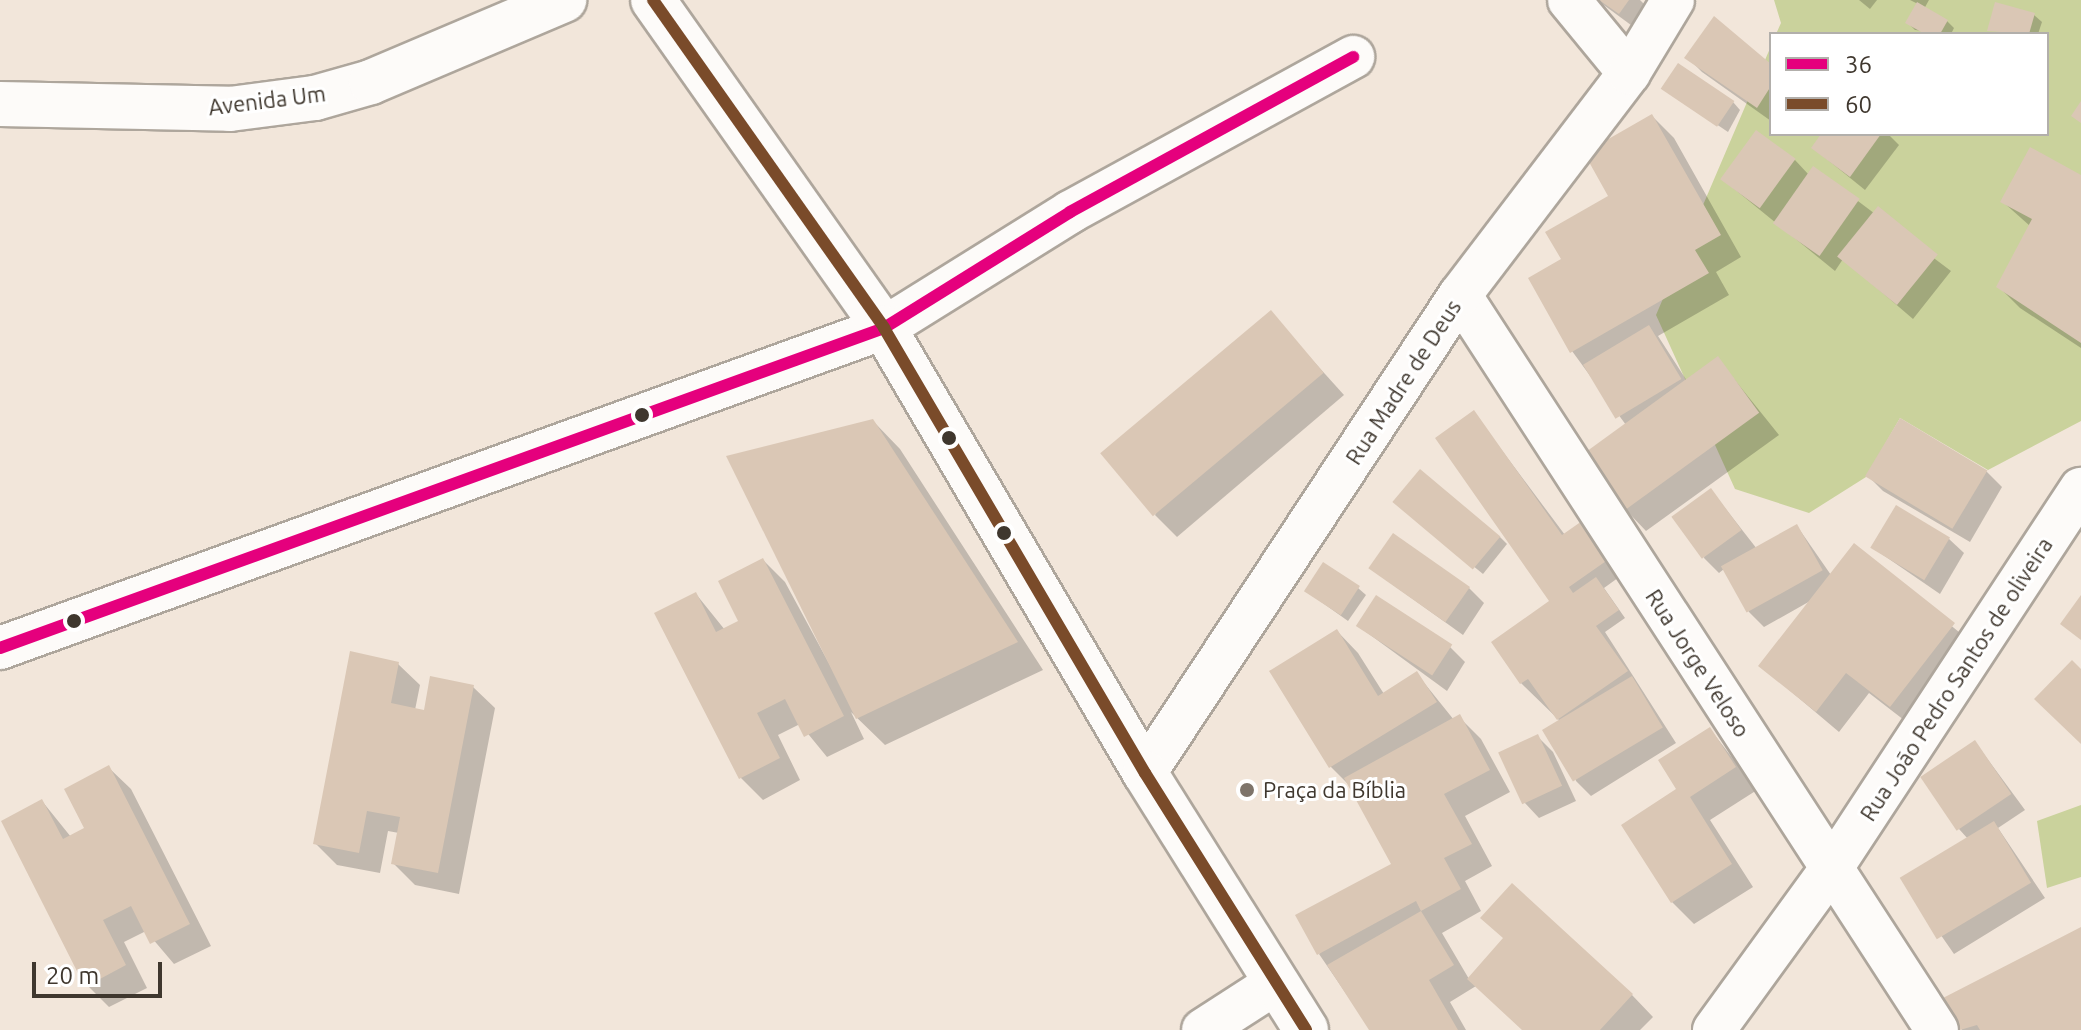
<!DOCTYPE html>
<html>
<head>
<meta charset="utf-8">
<style>
	body { margin:0 }
	#map { position:relative; width:2081px; height:1030px; overflow:hidden; background:#f2e6da; font-family:Ubuntu,sans-serif }
	div>[style] { position:absolute }
	.forest>* { inset:0; background:#cad29c }
	.shadow>* { inset:0; background:#0003 }
	.building>* { inset:0; background:#dac7b5; transform-origin:0 0 }
	.roads { filter:drop-shadow(2px 0 #aea69c) drop-shadow(-2px 0 #aea69c) drop-shadow(0 2px #aea69c) drop-shadow(0 -2px #aea69c) }
	.minor>* { height:42px; margin:-21px; padding:0 21px; transform-origin:21px; border-radius:21px; background:#fdfbf9 }
	.tertiary>* { height:44px; margin:-22px; padding:0 22px; transform-origin:22px; border-radius:22px; background:#fdfbf9 }
	.bus-1>* { height:12px; margin:-6px; padding:0 6px; transform-origin:6px; border-radius:6px; background:#e5007d }
	.bus-2>* { height:12px; margin:-6px; padding:0 6px; transform-origin:6px; border-radius:6px; background:#7a4b2a }
	.dots>* { width:22px; height:22px; translate:-50% -50%; box-sizing:border-box; border:4px solid #fff; border-radius:50% }
	span { translate:-50% -50%; white-space:nowrap; text-align:center; line-height:1.15; -webkit-text-stroke:6px #fff; paint-order:stroke }
	.street-label { font-size:22px; color:#3f372e }
	.poi-label { font-size:22px; color:#3f372e }
	.left { translate:0 -50%; text-align:left }
	.legend { position:absolute; left:1769px; top:32px; width:280px; height:104px; box-sizing:border-box; background:#fff; border:2px solid #b2afab; margin:0; padding:10px 14px; list-style:none; font-size:24px; color:#3f372e }
	.legend li { display:flex; align-items:center; gap:16px; height:40px }
	.legend b { width:40px; border:2px solid #b2afab }
	.scale { position:absolute; left:32px; top:962px; width:130px; height:36px; box-sizing:border-box; border:4px solid #3f372e; border-top:0; padding-left:10px; font-size:24px; line-height:28px; white-space:nowrap; color:#3f372e; -webkit-text-stroke:6px #fff; paint-order:stroke }
</style>
</head>
<body>
<div id="map">
	<div class="forest">
		<i style="clip-path:polygon(1774px 0,2081px 0,2081px 421px,1988px 470px,1900px 418px,1866px 477px,1809px 513px,1735px 489px,1656px 315px,1771px 46px,1771px 134px,2047px 134px,2047px 34px,1776px 34px,1781px 23px)"></i>
		<i style="clip-path:polygon(2081px 805px,2081px 877px,2047px 888px,2037px 821px)"></i>
	</div>
	<div class="shadow">
		<i style="clip-path:polygon(1597px 0,1640px 0,1649px 9px,1635px 28px)"></i>
		<i style="clip-path:polygon(1859px 0,1877px 0,1870px 9px)"></i>
		<i style="clip-path:polygon(1910px 0,1929px 0,1924px 9px,1947px 21px,1954px 28px,1951px 34px,1915px 30px,1908px 23px,1918px 4px)"></i>
		<i style="clip-path:polygon(2034px 15px,2042px 22px,2038px 34px,1989px 30px)"></i>
		<i style="clip-path:polygon(1687px 57px,1771px 66px,1771px 121px,1702px 72px)"></i>
		<i style="clip-path:polygon(1664px 89px,1733px 102px,1740px 110px,1728px 132px)"></i>
		<i style="clip-path:polygon(1652px 116px,1674px 138px,1741px 257px,1716px 272px,1729px 295px,1658px 336px,1687px 381px,1718px 359px,1779px 435px,1646px 531px,1625px 509px,1626px 425px,1572px 351px,1564px 260px,1611px 197px)"></i>
		<i style="clip-path:polygon(1823px 134px,1888px 134px,1899px 145px,1865px 190px,1813px 148px)"></i>
		<i style="clip-path:polygon(1795px 160px,1809px 175px,1814px 168px,1951px 271px,1913px 319px,1843px 259px,1835px 271px,1722px 179px)"></i>
		<i style="clip-path:polygon(2081px 177px,2081px 348px,2020px 308px,1998px 286px,2030px 226px,2003px 202px)"></i>
		<i style="clip-path:polygon(1270px 313px,1344px 395px,1177px 537px,1155px 515px)"></i>
		<i style="clip-path:polygon(1474px 413px,1565px 535px,1582px 523px,1622px 575px,1604px 588px,1625px 618px,1605px 632px,1676px 743px,1591px 796px,1576px 781px,1561px 722px,1521px 683px,1552px 602px)"></i>
		<i style="clip-path:polygon(873px 421px,900px 449px,1043px 670px,885px 745px,851px 712px,864px 739px,827px 757px,800px 724px,778px 735px,800px 780px,763px 800px,741px 778px,657px 614px,696px 594px,725px 630px,741px 622px,763px 560px,785px 582px,844px 691px)"></i>
		<i style="clip-path:polygon(1901px 421px,1987px 472px,2002px 487px,1970px 542px,1883px 491px,1868px 476px)"></i>
		<i style="clip-path:polygon(1711px 490px,1757px 549px,1797px 526px,1831px 575px,1854px 546px,1976px 646px,1913px 727px,1869px 693px,1839px 732px,1761px 666px,1812px 600px,1764px 627px,1749px 612px,1724px 569px,1719px 573px,1704px 558px)"></i>
		<i style="clip-path:polygon(1395px 502px,1500px 537px,1507px 544px,1483px 574px)"></i>
		<i style="clip-path:polygon(1948px 538px,1964px 553px,1940px 594px,1873px 548px)"></i>
		<i style="clip-path:polygon(1371px 569px,1469px 588px,1484px 603px,1463px 635px)"></i>
		<i style="clip-path:polygon(1358px 588px,1366px 595px,1348px 621px,1306px 591px)"></i>
		<i style="clip-path:polygon(1358px 626px,1450px 647px,1465px 662px,1447px 691px)"></i>
		<i style="clip-path:polygon(1337px 631px,1358px 653px,1384px 694px,1417px 674px,1454px 720px,1459px 717px,1481px 739px,1510px 792px,1465px 816px,1492px 866px,1465px 881px,1481px 911px,1442px 933px,1469px 979px,1632px 995px,1653px 1017px,1640px 1030px,1523px 1030px,1476px 986px,1450px 1002px,1466px 1030px,1371px 1030px,1319px 954px,1393px 865px,1351px 787px,1331px 767px,1272px 671px)"></i>
		<i style="clip-path:polygon(398px 664px,420px 685px,415px 710px,426px 712px,473px 687px,495px 708px,459px 894px,415px 885px,393px 863px,399px 833px,388px 831px,380px 873px,337px 865px,315px 843px)"></i>
		<i style="clip-path:polygon(1710px 729px,1757px 790px,1710px 820px,1753px 887px,1694px 924px,1672px 902px,1679px 790px)"></i>
		<i style="clip-path:polygon(1538px 737px,1553px 752px,1576px 801px,1539px 818px,1524px 802px)"></i>
		<i style="clip-path:polygon(1975px 742px,2025px 810px,1998px 828px,2045px 898px,1954px 954px,1902px 879px,1968px 839px,1959px 829px)"></i>
		<i style="clip-path:polygon(109px 768px,131px 789px,211px 946px,174px 964px,146px 931px,124px 942px,147px 988px,109px 1007px,87px 985px,42px 801px,71px 837px,87px 829px)"></i>
		<i style="clip-path:polygon(2081px 930px,2081px 1030px,1962px 1030px,1945px 998px)"></i>
	</div>
	<div class="building">
		<i style="clip-path:polygon(1599px 0,1629px 0,1619px 14px)"></i>
		<i style="clip-path:polygon(1917px 2px,1948px 20px,1940px 34px,1925px 34px,1905px 23px)"></i>
		<i style="clip-path:polygon(1995px 2px,2035px 13px,2029px 34px,1987px 31px)"></i>
		<i style="clip-path:polygon(1714px 16px,1771px 64px,1771px 86px,1757px 108px,1684px 58px)"></i>
		<i style="left:1678px;top:63px;width:68px;height:31px;rotate:34deg"></i>
		<i style="clip-path:polygon(2081px 101px,2081px 123px,2071px 116px)"></i>
		<i style="clip-path:polygon(1652px 114px,1721px 235px,1695px 250px,1709px 273px,1570px 353px,1528px 278px,1561px 259px,1545px 232px,1608px 196px,1584px 153px)"></i>
		<i style="left:1756px;top:130px;width:49px;height:61px;rotate:36deg"></i>
		<i style="clip-path:polygon(1821px 134px,1881px 134px,1850px 177px,1811px 148px)"></i>
		<i style="clip-path:polygon(2030px 147px,2081px 175px,2081px 343px,1996px 287px,2032px 219px,2000px 202px)"></i>
		<i style="left:1813px;top:166px;width:57px;height:70px;rotate:35deg"></i>
		<i style="left:1878px;top:206px;width:77px;height:65px;rotate:39deg"></i>
		<i style="left:1271px;top:310px;width:82px;height:223px;rotate:50deg"></i>
		<i style="left:1649px;top:325px;width:63px;height:77px;rotate:59deg"></i>
		<i style="left:1718px;top:356px;width:70px;height:168px;rotate:54deg"></i>
		<i style="clip-path:polygon(1474px 410px,1562px 535px,1582px 521px,1609px 559px,1569px 587px,1573px 593px,1596px 577px,1619px 610px,1596px 626px,1628px 671px,1557px 720px,1528px 679px,1520px 684px,1491px 642px,1549px 601px,1435px 438px)"></i>
		<i style="left:1900px;top:418px;width:102px;height:68px;rotate:31deg"></i>
		<i style="clip-path:polygon(873px 419px,1018px 642px,856px 719px,726px 456px)"></i>
		<i style="left:1420px;top:469px;width:105px;height:43px;rotate:40deg"></i>
		<i style="left:1711px;top:488px;width:52px;height:49px;rotate:54deg"></i>
		<i style="left:1896px;top:505px;width:63px;height:50px;rotate:31deg"></i>
		<i style="left:1797px;top:524px;width:53px;height:87px;rotate:61deg"></i>
		<i style="left:1393px;top:533px;width:94px;height:43px;rotate:35deg"></i>
		<i style="clip-path:polygon(1854px 543px,1955px 623px,1890px 707px,1846px 673px,1816px 712px,1758px 666px)"></i>
		<i style="clip-path:polygon(763px 558px,844px 716px,804px 737px,785px 699px,757px 713px,780px 758px,739px 779px,654px 613px,696px 592px,716px 632px,738px 621px,718px 581px)"></i>
		<i style="left:1323px;top:562px;width:44px;height:35px;rotate:33deg"></i>
		<i style="left:1376px;top:595px;width:91px;height:37px;rotate:33deg"></i>
		<i style="clip-path:polygon(2081px 595px,2081px 640px,2060px 624px)"></i>
		<i style="clip-path:polygon(1337px 629px,1378px 696px,1417px 671px,1437px 702px,1329px 768px,1269px 671px)"></i>
		<i style="clip-path:polygon(350px 651px,399px 662px,391px 703px,424px 710px,430px 676px,474px 685px,438px 873px,391px 864px,400px 817px,367px 811px,359px 853px,313px 844px)"></i>
		<i style="clip-path:polygon(2072px 660px,2081px 669px,2081px 744px,2034px 699px)"></i>
		<i style="left:1632px;top:676px;width:60px;height:105px;rotate:59deg"></i>
		<i style="clip-path:polygon(1460px 714px,1490px 770px,1444px 794px,1472px 844px,1444px 858px,1461px 889px,1421px 911px,1454px 965px,1429px 980px,1458px 1030px,1369px 1030px,1327px 965px,1421px 911px,1416px 901px,1317px 955px,1295px 915px,1391px 864px,1344px 778px)"></i>
		<i style="clip-path:polygon(1710px 727px,1736px 767px,1690px 797px,1732px 864px,1671px 903px,1621px 825px,1676px 789px,1658px 760px)"></i>
		<i style="left:1538px;top:734px;width:57px;height:44px;rotate:65deg"></i>
		<i style="left:1975px;top:740px;width:65px;height:66px;rotate:56deg"></i>
		<i style="clip-path:polygon(109px 765px,190px 924px,150px 944px,131px 906px,103px 920px,126px 965px,85px 987px,1px 821px,42px 799px,63px 839px,84px 828px,64px 789px)"></i>
		<i style="left:1994px;top:821px;width:72px;height:110px;rotate:59deg"></i>
		<i style="clip-path:polygon(1512px 883px,1633px 994px,1600px 1030px,1522px 1030px,1467px 979px,1503px 938px,1480px 918px)"></i>
		<i style="clip-path:polygon(2081px 927px,2081px 1030px,1980px 1030px,1977px 1025px,1960px 1030px,1943px 998px)"></i>
	</div>
	<div class="roads">
		<div class="minor">
			<i style="left:1569px;top:0;width:94px;rotate:50.6deg"></i>
			<i style="left:1460px;top:295px;width:876px;rotate:57.02deg"></i>
			<i style="left:0;top:648px;width:940px;rotate:-19.9deg"></i>
			<i style="left:884px;top:328px;width:219px;rotate:-31.9deg"></i>
			<i style="left:1070px;top:212px;width:323px;rotate:-28.7deg"></i>
			<i style="left:1145px;top:773px;width:572px;rotate:-56.62deg"></i>
			<i style="left:1460px;top:295px;width:279px;rotate:-52.7deg"></i>
			<i style="left:1629px;top:73px;width:85px;rotate:-58.9deg"></i>
			<i style="left:1203px;top:1030px;width:87px;rotate:-32.8deg"></i>
			<i style="left:1714px;top:1030px;width:199px;rotate:-54deg"></i>
			<i style="left:1831px;top:869px;width:455px;rotate:-56.7deg"></i>
		</div>
		<div class="tertiary">
			<i style="left:653px;top:0;width:401px;rotate:54.8deg"></i>
			<i style="left:884px;top:328px;width:516px;rotate:59.61deg"></i>
			<i style="left:1145px;top:773px;width:303px;rotate:57.9deg"></i>
			<i style="left:0;top:104px;width:230px;rotate:1.2deg"></i>
			<i style="left:230px;top:109px;width:86px;rotate:-7.4deg"></i>
			<i style="left:315px;top:98px;width:58px;rotate:-15.9deg"></i>
			<i style="left:371px;top:82px;width:210px;rotate:-23deg"></i>
		</div>
	</div>
	<div class="bus-1">
		<i style="left:0;top:648px;width:940px;rotate:-19.9deg"></i>
		<i style="left:884px;top:328px;width:219px;rotate:-31.9deg"></i>
		<i style="left:1070px;top:212px;width:323px;rotate:-28.7deg"></i>
	</div>
	<div class="bus-2">
		<i style="left:653px;top:0;width:401px;rotate:54.8deg"></i>
		<i style="left:884px;top:328px;width:516px;rotate:59.61deg"></i>
		<i style="left:1145px;top:773px;width:303px;rotate:57.9deg"></i>
	</div>
	<div class="dots">
		<i style="left:642px;top:415px;background:#3f372e"></i>
		<i style="left:949px;top:438px;background:#3f372e"></i>
		<i style="left:1004px;top:533px;background:#3f372e"></i>
		<i style="left:74px;top:621px;background:#3f372e"></i>
		<i style="left:1247px;top:790px;background:#7e746a"></i>
	</div>
	<div class="street-label">
		<span style="left:267px;top:100px;rotate:-7deg">Avenida Um</span>
		<span style="left:1403px;top:382px;rotate:-57deg">Rua Madre de Deus</span>
		<span style="left:1698px;top:663px;rotate:57deg">Rua Jorge Veloso</span>
		<span style="left:1956px;top:679px;rotate:-57deg">Rua João Pedro Santos de oliveira</span>
	</div>
	<div class="poi-label">
		<span class="left" style="left:1263px;top:790px">Praça da Bíblia</span>
	</div>
	<ul class="legend">
	<li><b style="height:10px;background:#e5007d"></b>36</li>
	<li><b style="height:10px;background:#7a4b2a"></b>60</li>
	</ul>
	<div class="scale">20 m</div>
</div>
</body>
</html>
